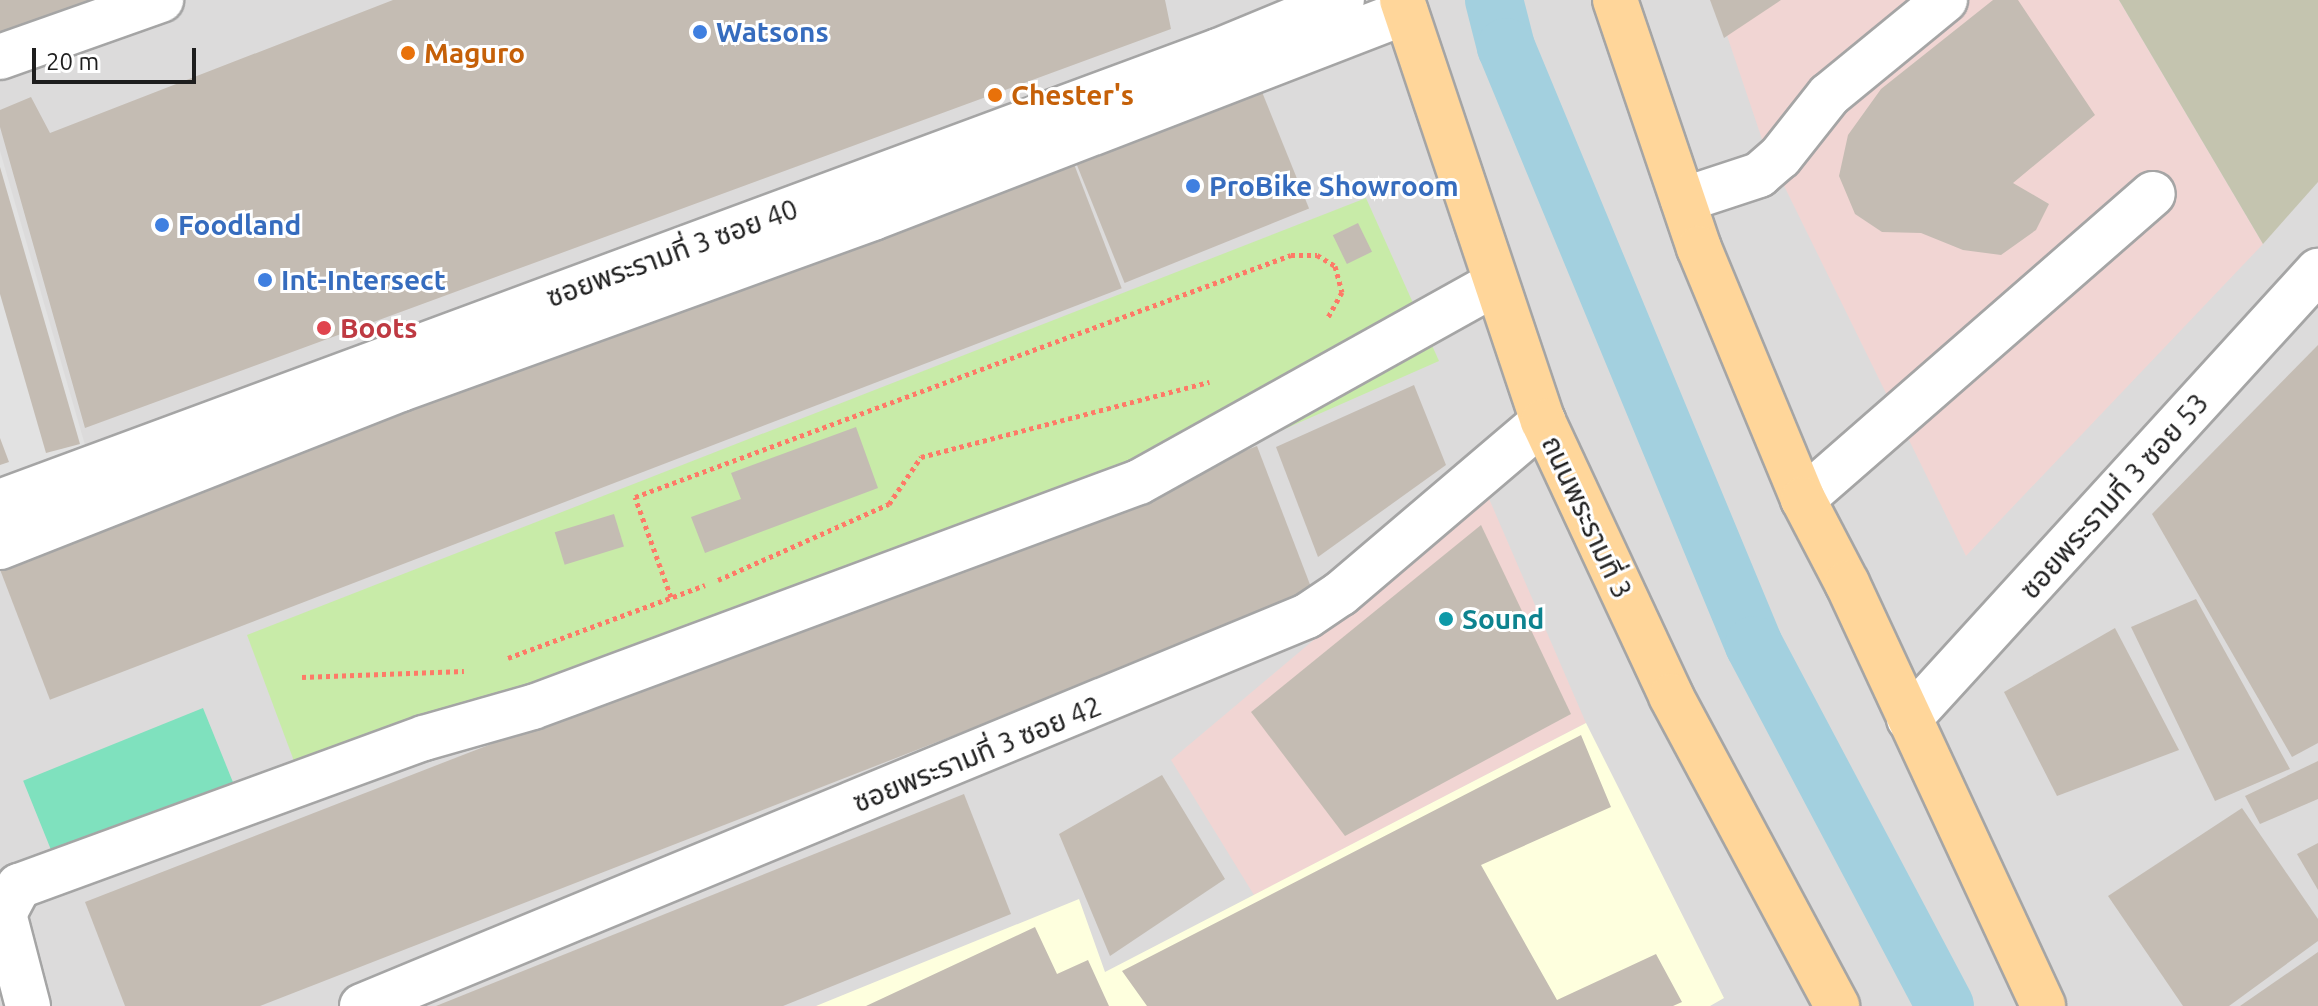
<!DOCTYPE html>
<html>
<head>
<meta charset="utf-8">
<style>
	body { margin:0 }
	#map { position:relative; width:2318px; height:1006px; overflow:hidden; background:#f0ece4; font-family:Ubuntu,"Noto Sans Thai",sans-serif }
	div>[style] { position:absolute }
	.residential>* { inset:0; background:#dcdbdb; transform-origin:0 0 }
	.commercial>* { inset:0; background:#f1d5d3 }
	.education>* { inset:0; background:#feffde }
	.construction>* { inset:0; background:#c4c4af }
	.grass>* { inset:0; background:#c8eba8 }
	.pitch>* { inset:0; background:#7fe1be; transform-origin:0 0 }
	.parking>* { inset:0; background:#e2e2e2 }
	.canal>* { height:58px; margin:-29px; padding:0 29px; transform-origin:29px; border-radius:29px; background:#a3d0df }
	.building>* { inset:0; background:#c4bcb3; transform-origin:0 0 }
	.path>* { height:5px; margin-top:-2.5px; transform-origin:0; background:repeating-linear-gradient(90deg,#fe7a67 0 4px,transparent 0 8px) }
	.roads { filter:drop-shadow(2px 0 #a5a5a5) drop-shadow(-2px 0 #a5a5a5) drop-shadow(0 2px #a5a5a5) drop-shadow(0 -2px #a5a5a5) }
	.minor>* { height:44px; margin:-22px; padding:0 22px; transform-origin:22px; border-radius:22px; background:#fff }
	.major>* { height:44px; margin:-22px; padding:0 22px; transform-origin:22px; border-radius:22px; background:#ffd69a }
	.dots>* { width:22px; height:22px; translate:-50% -50%; box-sizing:border-box; border:4px solid #fff; border-radius:50% }
	span { translate:-50% -50%; white-space:nowrap; text-align:center; line-height:1.15; -webkit-text-stroke:6px #fff; paint-order:stroke }
	.shop-label { font-size:28px; color:#366cbe; font-weight:700 }
	.left { translate:0 -50%; text-align:left }
	.food-label { font-size:28px; color:#c56008; font-weight:700 }
	.street-label { font-size:28px; color:#1e1e1e }
	.health-label { font-size:28px; color:#be3a42; font-weight:700 }
	.culture-label { font-size:28px; color:#0d838f; font-weight:700 }
	.scale { position:absolute; left:32px; top:48px; width:164px; height:36px; box-sizing:border-box; border:4px solid #1e1e1e; border-top:0; padding-left:10px; font-size:24px; line-height:28px; white-space:nowrap; color:#1e1e1e; -webkit-text-stroke:6px #fff; paint-order:stroke }
</style>
</head>
<body>
<div id="map">
	<div class="residential">
		<i style="left:0;top:0;width:2318px;height:1006px"></i>
	</div>
	<div class="commercial">
		<i style="clip-path:polygon(1715px 0,2119px 0,2263px 244px,1966px 556px,1764px 145px)"></i>
		<i style="clip-path:polygon(1487px 494px,1586px 723px,1254px 895px,1171px 760px)"></i>
	</div>
	<div class="education">
		<i style="clip-path:polygon(1586px 723px,1724px 998px,1710px 1006px,816px 1006px,1079px 899px,1105px 972px)"></i>
	</div>
	<div class="construction">
		<i style="clip-path:polygon(2119px 0,2318px 0,2318px 182px,2263px 244px)"></i>
	</div>
	<div class="grass">
		<i style="clip-path:polygon(1366px 198px,1439px 361px,1146px 490px,310px 804px,247px 635px)"></i>
	</div>
	<div class="pitch">
		<i style="left:203px;top:708px;width:83px;height:194px;rotate:68deg"></i>
	</div>
	<div class="parking">
		<i style="clip-path:polygon(0 151px,85px 445px,0 479px)"></i>
	</div>
	<div class="canal">
		<i style="left:1494px;top:0;width:49px;rotate:75.7deg"></i>
		<i style="left:1506px;top:47px;width:647px;rotate:67.48deg"></i>
		<i style="left:1754px;top:645px;width:408px;rotate:62.1deg"></i>
	</div>
	<div class="building">
		<i style="clip-path:polygon(0 0,97px 0,0 37px)"></i>
		<i style="clip-path:polygon(393px 0,1165px 0,1171px 29px,85px 428px,0 127px,0 110px,31px 97px,50px 133px)"></i>
		<i style="clip-path:polygon(1710px 0,1781px 0,1724px 38px)"></i>
		<i style="clip-path:polygon(1993px 0,2018px 0,2095px 115px,2013px 183px,2049px 204px,2036px 230px,2001px 255px,1963px 250px,1921px 233px,1882px 232px,1855px 214px,1839px 176px,1848px 135px,1881px 89px)"></i>
		<i style="left:1260px;top:87px;width:131px;height:199px;rotate:68deg"></i>
		<i style="left:1069px;top:151px;width:147px;height:1148px;rotate:69deg"></i>
		<i style="clip-path:polygon(0 167px,80px 444px,46px 453px,0 294px)"></i>
		<i style="left:1358px;top:223px;width:32px;height:28px;rotate:64deg"></i>
		<i style="clip-path:polygon(2318px 345px,2318px 743px,2292px 757px,2152px 514px)"></i>
		<i style="clip-path:polygon(1414px 385px,1446px 465px,1318px 557px,1276px 447px)"></i>
		<i style="clip-path:polygon(856px 427px,878px 488px,705px 553px,691px 517px,741px 499px,731px 473px)"></i>
		<i style="clip-path:polygon(0 438px,9px 462px,0 465px)"></i>
		<i style="clip-path:polygon(1257px 446px,1314px 595px,260px 1006px,125px 1006px,85px 902px)"></i>
		<i style="left:614px;top:514px;width:34px;height:62px;rotate:73deg"></i>
		<i style="clip-path:polygon(1481px 525px,1571px 714px,1345px 836px,1251px 712px)"></i>
		<i style="clip-path:polygon(2196px 599px,2290px 769px,2215px 801px,2131px 627px)"></i>
		<i style="clip-path:polygon(2115px 628px,2179px 750px,2057px 796px,2004px 692px)"></i>
		<i style="clip-path:polygon(1581px 735px,1611px 807px,1481px 865px,1557px 1000px,1656px 954px,1682px 1002px,1673px 1006px,1147px 1006px,1122px 971px)"></i>
		<i style="clip-path:polygon(2318px 761px,2318px 799px,2260px 824px,2245px 796px)"></i>
		<i style="clip-path:polygon(1162px 775px,1225px 879px,1110px 956px,1059px 834px)"></i>
		<i style="clip-path:polygon(964px 794px,1011px 914px,783px 1006px,436px 1006px)"></i>
		<i style="clip-path:polygon(2242px 808px,2318px 919px,2318px 941px,2229px 1006px,2183px 1006px,2108px 896px)"></i>
		<i style="clip-path:polygon(2318px 843px,2318px 890px,2297px 854px)"></i>
		<i style="clip-path:polygon(1035px 927px,1057px 974px,1088px 960px,1109px 1006px,866px 1006px)"></i>
		<i style="clip-path:polygon(2318px 952px,2318px 1006px,2240px 1006px)"></i>
	</div>
	<div class="path">
		<i style="left:718px;top:580px;width:187px;rotate:-24deg"></i>
		<i style="left:889px;top:504px;width:57px;rotate:-55.8deg"></i>
		<i style="left:921px;top:457px;width:298px;rotate:-14.6deg"></i>
		<i style="left:671px;top:597px;width:106px;rotate:-109.8deg"></i>
		<i style="left:635px;top:497px;width:699px;rotate:-20.25deg"></i>
		<i style="left:1291px;top:255px;width:26px"></i>
		<i style="left:1317px;top:255px;width:21px;rotate:31deg"></i>
		<i style="left:1335px;top:266px;width:27px;rotate:75deg"></i>
		<i style="left:1342px;top:292px;width:29px;rotate:119deg"></i>
		<i style="left:508px;top:658px;width:210px;rotate:-20.3deg"></i>
		<i style="left:302px;top:677px;width:162px;rotate:-2.1deg"></i>
	</div>
	<div class="roads">
		<div class="minor">
			<i style="left:0;top:57px;width:171px;rotate:-19.5deg"></i>
			<i style="left:1683px;top:200px;width:80px;rotate:-18.2deg"></i>
			<i style="left:1759px;top:175px;width:28px;rotate:-41deg"></i>
			<i style="left:1780px;top:157px;width:79px;rotate:-51.7deg"></i>
			<i style="left:1829px;top:95px;width:150px;rotate:-39.3deg"></i>
			<i style="left:1803px;top:499px;width:464px;rotate:-41.1deg"></i>
			<i style="left:0;top:502px;width:1299px;rotate:-20.32deg"></i>
			<i style="left:1218px;top:51px;width:134px;rotate:-22.4deg"></i>
			<i style="left:0;top:547px;width:431px;rotate:-21.5deg"></i>
			<i style="left:401px;top:389px;width:502px;rotate:-19.91deg"></i>
			<i style="left:873px;top:218px;width:571px;rotate:-21.13deg"></i>
			<i style="left:1909px;top:719px;width:607px;rotate:-47.61deg"></i>
			<i style="left:28px;top:1006px;width:95px;rotate:-104.6deg"></i>
			<i style="left:4px;top:914px;width:32px;rotate:-62deg"></i>
			<i style="left:19px;top:886px;width:431px;rotate:-20.1deg"></i>
			<i style="left:424px;top:738px;width:113px;rotate:-15.9deg"></i>
			<i style="left:533px;top:707px;width:646px;rotate:-20.37deg"></i>
			<i style="left:1139px;top:482px;width:405px;rotate:-29.1deg"></i>
			<i style="left:362px;top:1006px;width:1022px;rotate:-22.43deg"></i>
			<i style="left:1307px;top:616px;width:40px;rotate:-34deg"></i>
			<i style="left:1340px;top:594px;width:267px;rotate:-40.4deg"></i>
		</div>
		<div class="major">
			<i style="left:1402px;top:0;width:444px;rotate:71.5deg"></i>
			<i style="left:1543px;top:421px;width:303px;rotate:65deg"></i>
			<i style="left:1671px;top:696px;width:352px;rotate:61.8deg"></i>
			<i style="left:1615px;top:0;width:262px;rotate:71.3deg"></i>
			<i style="left:1699px;top:248px;width:272px;rotate:67.5deg"></i>
			<i style="left:1803px;top:499px;width:95px;rotate:62.4deg"></i>
			<i style="left:1847px;top:583px;width:466px;rotate:65.1deg"></i>
		</div>
	</div>
	<div class="dots">
		<i style="left:700px;top:32px;background:#3f7fe0"></i>
		<i style="left:408px;top:53px;background:#e8710a"></i>
		<i style="left:995px;top:95px;background:#e8710a"></i>
		<i style="left:1193px;top:186px;background:#3f7fe0"></i>
		<i style="left:162px;top:225px;background:#3f7fe0"></i>
		<i style="left:265px;top:280px;background:#3f7fe0"></i>
		<i style="left:324px;top:328px;background:#e0444e"></i>
		<i style="left:1446px;top:619px;background:#0f9aa8"></i>
	</div>
	<div class="shop-label">
		<span class="left" style="left:716px;top:32px">Watsons</span>
		<span class="left" style="left:1209px;top:186px">ProBike Showroom</span>
		<span class="left" style="left:178px;top:225px">Foodland</span>
		<span class="left" style="left:281px;top:280px">Int-Intersect</span>
	</div>
	<div class="food-label">
		<span class="left" style="left:424px;top:53px">Maguro</span>
		<span class="left" style="left:1011px;top:95px">Chester's</span>
	</div>
	<div class="street-label">
		<span style="left:672px;top:253px;rotate:-20deg">ซอยพระรามที่ 3 ซอย 40</span>
		<span style="left:2114px;top:496px;rotate:-48deg">ซอยพระรามที่ 3 ซอย 53</span>
		<span style="left:1587px;top:517px;rotate:65deg">ถนนพระรามที่ 3</span>
		<span style="left:977px;top:754px;rotate:-22deg">ซอยพระรามที่ 3 ซอย 42</span>
	</div>
	<div class="health-label">
		<span class="left" style="left:340px;top:328px">Boots</span>
	</div>
	<div class="culture-label">
		<span class="left" style="left:1462px;top:619px">Sound</span>
	</div>
	<div class="scale">20 m</div>
</div>
</body>
</html>
